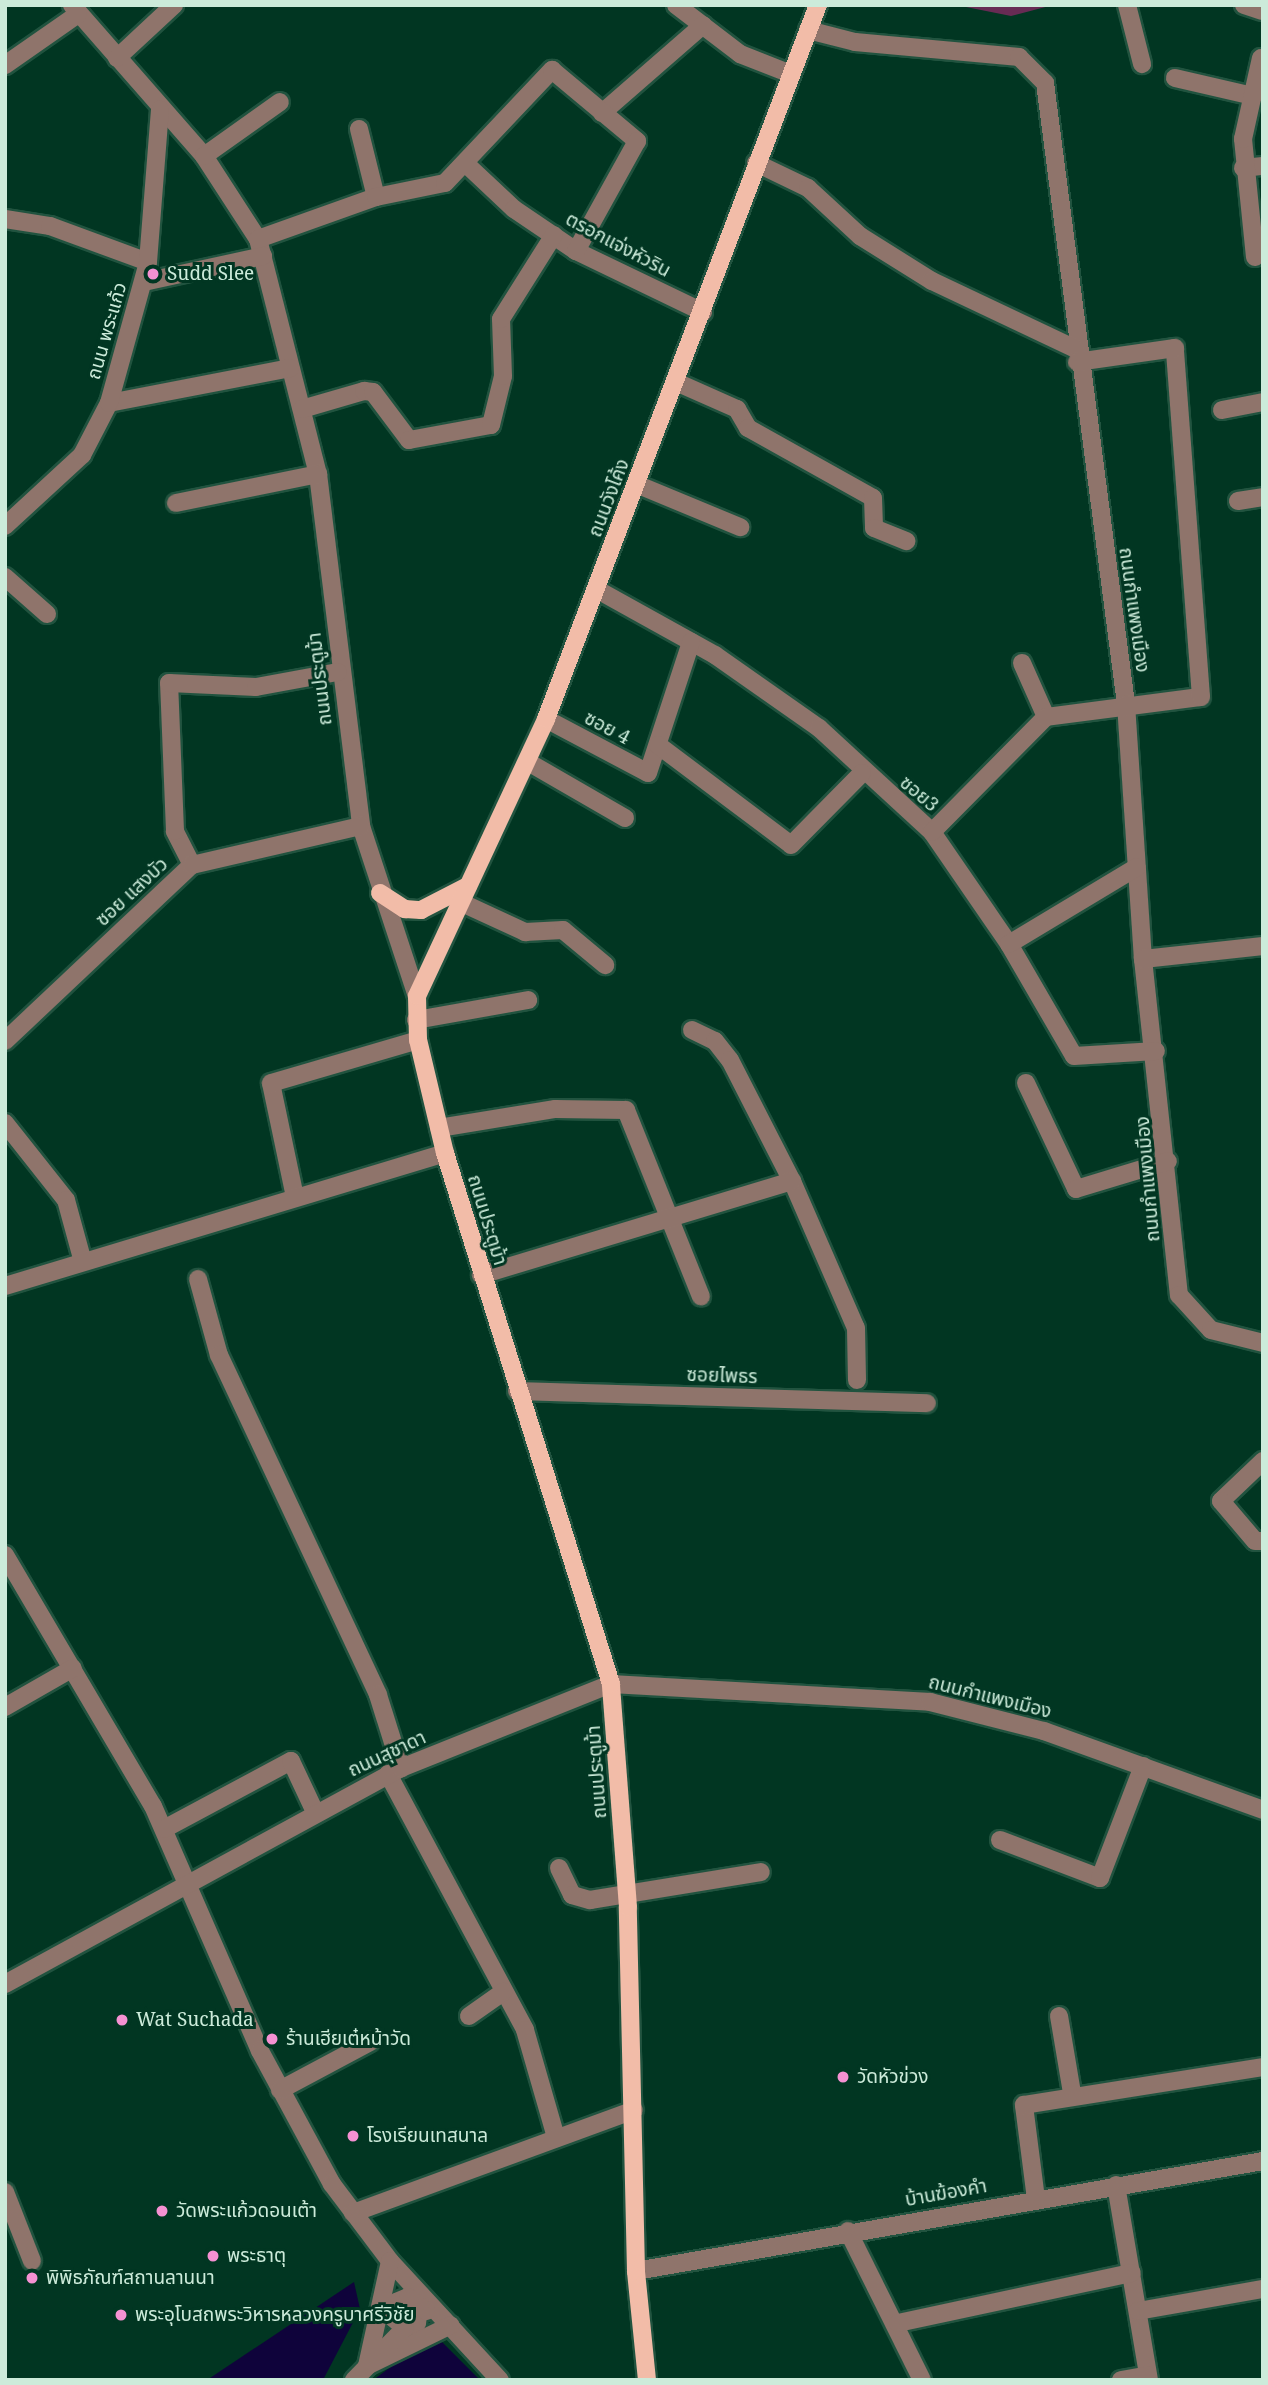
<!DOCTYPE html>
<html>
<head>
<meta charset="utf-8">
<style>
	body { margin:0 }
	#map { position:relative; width:1268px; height:2385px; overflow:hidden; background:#013622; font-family:"Noto Serif","Noto Sans Thai",serif }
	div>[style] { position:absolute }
	.green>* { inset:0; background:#672b54 }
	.water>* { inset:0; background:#0f033b }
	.roads { filter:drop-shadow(2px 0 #21533f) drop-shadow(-2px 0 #21533f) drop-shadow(0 2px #21533f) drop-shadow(0 -2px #21533f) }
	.minor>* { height:18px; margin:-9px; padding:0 9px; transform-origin:9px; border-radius:9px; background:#8f746b }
	.major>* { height:18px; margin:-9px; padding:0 9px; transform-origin:9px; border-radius:9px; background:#f2bca8 }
	.dots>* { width:19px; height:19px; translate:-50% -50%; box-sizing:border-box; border:4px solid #013622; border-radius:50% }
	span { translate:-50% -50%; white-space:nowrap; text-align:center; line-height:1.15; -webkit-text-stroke:6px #013622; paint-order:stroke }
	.street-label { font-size:19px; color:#ccebda }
	.poi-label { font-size:19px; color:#ccebda }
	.left { translate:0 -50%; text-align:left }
	.frame { position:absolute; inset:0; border:7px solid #ccebda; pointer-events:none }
</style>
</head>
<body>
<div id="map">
	<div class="green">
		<i style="clip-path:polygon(956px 5px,1053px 5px,1011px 16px)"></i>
	</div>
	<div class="water">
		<i style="clip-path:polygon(354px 2282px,360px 2309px,323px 2380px,207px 2380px)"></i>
		<i style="clip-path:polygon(435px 2335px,480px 2380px,373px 2380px)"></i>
	</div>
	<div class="roads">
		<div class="minor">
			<i style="left:72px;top:5px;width:201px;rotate:48.8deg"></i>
			<i style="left:204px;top:156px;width:99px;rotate:57deg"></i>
			<i style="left:258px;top:239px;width:243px;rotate:75.7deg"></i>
			<i style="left:318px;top:474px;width:355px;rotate:83deg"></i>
			<i style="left:361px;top:826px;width:179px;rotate:71.8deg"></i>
			<i style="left:676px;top:5px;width:81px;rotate:37.4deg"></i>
			<i style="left:740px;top:54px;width:55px;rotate:21.4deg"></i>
			<i style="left:1127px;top:5px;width:61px;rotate:75.7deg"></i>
			<i style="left:1244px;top:5px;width:19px;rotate:18deg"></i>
			<i style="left:808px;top:30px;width:49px;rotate:14.3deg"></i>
			<i style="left:855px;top:42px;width:165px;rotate:5.2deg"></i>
			<i style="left:1019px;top:57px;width:37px;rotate:45deg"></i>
			<i style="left:1045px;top:83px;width:626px;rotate:82.57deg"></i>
			<i style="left:1126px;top:704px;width:256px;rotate:86.2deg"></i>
			<i style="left:1143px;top:959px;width:338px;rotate:83.9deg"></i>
			<i style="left:1179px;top:1295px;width:47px;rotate:47.6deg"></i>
			<i style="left:1211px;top:1330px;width:54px;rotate:14deg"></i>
			<i style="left:117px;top:58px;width:78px;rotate:-42.9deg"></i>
			<i style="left:5px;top:65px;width:89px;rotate:-34.9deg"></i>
			<i style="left:1175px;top:78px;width:80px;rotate:13deg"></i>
			<i style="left:602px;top:113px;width:134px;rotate:-41.1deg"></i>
			<i style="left:359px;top:129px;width:70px;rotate:76deg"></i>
			<i style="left:204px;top:156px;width:93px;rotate:-35.4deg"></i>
			<i style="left:465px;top:163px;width:67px;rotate:43.2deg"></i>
			<i style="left:514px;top:209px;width:75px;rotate:34.1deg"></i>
			<i style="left:576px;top:251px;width:141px;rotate:25.7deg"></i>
			<i style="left:756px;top:163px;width:58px;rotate:25.7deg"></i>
			<i style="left:808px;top:188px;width:71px;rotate:42.7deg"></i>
			<i style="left:860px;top:236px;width:85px;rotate:32deg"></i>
			<i style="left:932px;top:281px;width:159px;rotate:25.3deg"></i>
			<i style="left:1243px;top:168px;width:20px;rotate:-6deg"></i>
			<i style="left:5px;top:219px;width:46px;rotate:8.8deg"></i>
			<i style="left:50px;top:226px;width:104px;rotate:20.2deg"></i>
			<i style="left:258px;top:239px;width:125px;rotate:-19.6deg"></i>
			<i style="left:376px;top:197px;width:70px;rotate:-11.5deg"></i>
			<i style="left:445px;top:183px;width:156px;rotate:-46.6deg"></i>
			<i style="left:552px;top:70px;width:111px;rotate:39.9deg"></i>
			<i style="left:637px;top:141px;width:126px;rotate:119deg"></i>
			<i style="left:1255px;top:257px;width:119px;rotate:-95.8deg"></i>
			<i style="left:1243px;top:139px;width:83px;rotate:-77.5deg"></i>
			<i style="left:144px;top:282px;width:122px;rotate:-12.3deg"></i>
			<i style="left:676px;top:382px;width:67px;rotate:23.9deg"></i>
			<i style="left:737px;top:409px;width:22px;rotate:60deg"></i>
			<i style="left:748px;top:428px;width:143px;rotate:29.2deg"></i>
			<i style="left:873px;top:498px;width:30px;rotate:88deg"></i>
			<i style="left:874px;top:528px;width:35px;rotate:22deg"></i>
			<i style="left:109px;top:403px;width:184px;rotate:-10.9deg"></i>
			<i style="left:302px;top:409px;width:65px;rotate:-16.2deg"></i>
			<i style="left:364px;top:391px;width:9px;rotate:6deg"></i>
			<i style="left:373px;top:392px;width:60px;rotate:53.1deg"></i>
			<i style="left:409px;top:440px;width:83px;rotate:-10.4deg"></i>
			<i style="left:491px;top:425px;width:50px;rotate:-76.2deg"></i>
			<i style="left:503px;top:376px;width:57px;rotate:-92deg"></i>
			<i style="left:501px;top:319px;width:99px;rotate:-57.8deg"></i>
			<i style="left:1222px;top:410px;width:42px;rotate:-11deg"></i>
			<i style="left:636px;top:484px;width:113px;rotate:22.5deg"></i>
			<i style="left:1238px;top:501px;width:25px;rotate:-9deg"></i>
			<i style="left:176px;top:503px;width:145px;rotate:-11.5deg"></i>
			<i style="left:5px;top:526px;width:105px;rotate:-42.7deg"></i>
			<i style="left:82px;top:455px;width:59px;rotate:-62.6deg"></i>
			<i style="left:109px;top:403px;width:146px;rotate:-74.5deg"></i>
			<i style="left:148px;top:262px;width:153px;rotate:-85.5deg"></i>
			<i style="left:5px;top:577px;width:56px;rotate:41.4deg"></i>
			<i style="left:596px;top:589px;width:136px;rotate:29deg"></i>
			<i style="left:715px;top:655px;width:127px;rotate:35.1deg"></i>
			<i style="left:819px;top:728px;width:154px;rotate:42.6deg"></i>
			<i style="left:932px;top:832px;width:136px;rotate:55.5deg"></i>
			<i style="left:1009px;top:944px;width:129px;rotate:59.9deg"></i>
			<i style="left:1074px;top:1056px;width:82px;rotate:-3.5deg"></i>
			<i style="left:1022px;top:663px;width:59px;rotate:66deg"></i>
			<i style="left:546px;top:719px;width:115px;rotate:27.9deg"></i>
			<i style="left:648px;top:773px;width:138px;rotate:-71.8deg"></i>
			<i style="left:658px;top:745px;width:166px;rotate:36.9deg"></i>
			<i style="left:791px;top:845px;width:101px;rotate:-45.4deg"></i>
			<i style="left:528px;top:762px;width:112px;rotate:30deg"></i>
			<i style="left:932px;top:832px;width:162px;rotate:-45.3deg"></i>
			<i style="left:1046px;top:717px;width:156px;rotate:-7.4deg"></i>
			<i style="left:1201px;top:697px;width:350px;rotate:-94.3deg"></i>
			<i style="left:1175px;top:348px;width:99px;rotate:171.9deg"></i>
			<i style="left:192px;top:865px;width:38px;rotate:-117deg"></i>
			<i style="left:175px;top:831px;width:148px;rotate:-92.3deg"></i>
			<i style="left:169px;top:683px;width:87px;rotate:2.6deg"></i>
			<i style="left:256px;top:687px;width:83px;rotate:-10.4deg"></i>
			<i style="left:460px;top:902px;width:72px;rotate:24.8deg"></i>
			<i style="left:525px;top:932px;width:38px;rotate:-3deg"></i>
			<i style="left:563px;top:930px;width:55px;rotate:39.8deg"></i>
			<i style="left:1009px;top:944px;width:149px;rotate:-31deg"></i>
			<i style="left:1143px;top:959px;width:121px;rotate:-6.2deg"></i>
			<i style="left:416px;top:1020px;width:114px;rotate:-10.1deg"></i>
			<i style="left:692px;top:1030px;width:25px;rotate:26deg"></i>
			<i style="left:715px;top:1041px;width:24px;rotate:52deg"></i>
			<i style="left:730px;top:1060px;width:136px;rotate:62.9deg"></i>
			<i style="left:792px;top:1181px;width:160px;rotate:66.5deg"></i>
			<i style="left:856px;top:1328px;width:52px;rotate:88.9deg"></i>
			<i style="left:5px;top:1041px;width:257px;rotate:-43.3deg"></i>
			<i style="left:192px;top:865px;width:173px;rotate:-13deg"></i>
			<i style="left:1026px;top:1083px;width:117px;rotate:64.7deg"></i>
			<i style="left:1076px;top:1189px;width:96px;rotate:-16.9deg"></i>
			<i style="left:5px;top:1123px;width:98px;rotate:51.6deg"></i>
			<i style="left:66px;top:1200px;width:64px;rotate:74.7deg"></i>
			<i style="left:439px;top:1128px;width:118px;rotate:-9.3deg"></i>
			<i style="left:555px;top:1109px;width:71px;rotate:0.8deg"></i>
			<i style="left:626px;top:1110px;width:201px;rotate:68.1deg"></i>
			<i style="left:295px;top:1197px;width:116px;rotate:-101.9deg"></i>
			<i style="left:271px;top:1083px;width:153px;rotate:-16.3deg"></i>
			<i style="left:481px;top:1275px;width:325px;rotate:-16.8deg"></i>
			<i style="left:198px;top:1279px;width:79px;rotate:74.6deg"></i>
			<i style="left:219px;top:1355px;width:375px;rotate:64.9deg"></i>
			<i style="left:378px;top:1695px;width:77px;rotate:72.5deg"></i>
			<i style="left:5px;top:1286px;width:460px;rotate:-16.8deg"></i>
			<i style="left:517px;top:1391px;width:410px;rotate:1.7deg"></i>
			<i style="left:1263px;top:1461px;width:58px;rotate:136.4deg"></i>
			<i style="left:1221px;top:1501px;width:52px;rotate:49.6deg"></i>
			<i style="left:1255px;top:1541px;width:8px"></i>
			<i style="left:5px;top:1555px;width:291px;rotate:59.5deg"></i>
			<i style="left:153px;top:1806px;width:267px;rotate:66.4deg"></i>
			<i style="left:260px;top:2051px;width:151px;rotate:61.6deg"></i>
			<i style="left:332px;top:2184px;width:96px;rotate:53deg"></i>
			<i style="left:390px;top:2261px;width:162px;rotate:47.3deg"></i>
			<i style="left:5px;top:1707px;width:78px;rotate:-29.8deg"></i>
			<i style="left:388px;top:1774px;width:290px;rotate:61.8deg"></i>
			<i style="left:525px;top:2030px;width:108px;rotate:73.9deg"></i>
			<i style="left:164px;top:1829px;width:144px;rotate:-28.2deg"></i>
			<i style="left:291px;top:1761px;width:56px;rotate:64.8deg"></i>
			<i style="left:1000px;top:1840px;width:107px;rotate:20.8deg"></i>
			<i style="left:1100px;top:1878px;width:120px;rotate:-69deg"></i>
			<i style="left:559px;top:1868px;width:30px;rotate:64deg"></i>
			<i style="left:572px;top:1895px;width:19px;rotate:16deg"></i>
			<i style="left:590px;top:1900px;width:173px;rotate:-9.3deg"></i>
			<i style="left:5px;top:1984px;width:451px;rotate:-28.6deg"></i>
			<i style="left:401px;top:1768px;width:226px;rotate:-21.8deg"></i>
			<i style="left:611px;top:1684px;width:320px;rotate:3.2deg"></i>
			<i style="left:930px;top:1702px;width:118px;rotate:14.3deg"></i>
			<i style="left:1044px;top:1731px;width:233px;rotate:19.8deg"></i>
			<i style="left:469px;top:2016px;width:42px;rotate:-35.2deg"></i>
			<i style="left:1059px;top:2016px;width:78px;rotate:80.4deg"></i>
			<i style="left:280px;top:2090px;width:102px;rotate:-28.1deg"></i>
			<i style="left:1116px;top:2185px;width:198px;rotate:80.4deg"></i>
			<i style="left:5px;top:2192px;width:74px;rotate:68.6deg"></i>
			<i style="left:1036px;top:2199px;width:95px;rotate:-97.3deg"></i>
			<i style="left:1024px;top:2105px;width:242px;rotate:-9deg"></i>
			<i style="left:353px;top:2213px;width:299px;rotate:-20.1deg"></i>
			<i style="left:848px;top:2231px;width:166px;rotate:63.6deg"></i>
			<i style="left:636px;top:2271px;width:637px;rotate:-9.95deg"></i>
			<i style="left:419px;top:2307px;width:16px;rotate:97deg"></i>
			<i style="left:417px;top:2323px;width:13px;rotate:157deg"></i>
			<i style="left:405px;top:2328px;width:16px;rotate:-140deg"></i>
			<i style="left:393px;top:2318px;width:16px;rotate:-79deg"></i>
			<i style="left:396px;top:2302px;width:13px;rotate:-23deg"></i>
			<i style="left:408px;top:2297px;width:23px;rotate:38deg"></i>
			<i style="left:1138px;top:2311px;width:127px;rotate:-10deg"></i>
			<i style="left:898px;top:2323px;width:239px;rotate:-12.1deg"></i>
			<i style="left:367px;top:2366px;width:107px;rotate:-77.6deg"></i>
			<i style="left:367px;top:2366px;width:93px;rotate:-26deg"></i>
			<i style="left:354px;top:2380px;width:73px;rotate:-45.6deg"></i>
			<i style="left:1121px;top:2380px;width:27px;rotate:-10deg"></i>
		</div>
		<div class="major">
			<i style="left:380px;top:893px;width:30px;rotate:33deg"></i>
			<i style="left:405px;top:909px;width:16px;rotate:4deg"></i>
			<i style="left:421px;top:910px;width:53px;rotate:-27.1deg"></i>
			<i style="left:647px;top:2380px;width:110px;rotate:-95.8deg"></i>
			<i style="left:636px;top:2271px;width:364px;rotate:-91.3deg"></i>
			<i style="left:628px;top:1907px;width:224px;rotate:-94.4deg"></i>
			<i style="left:611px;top:1684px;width:556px;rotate:-107.36deg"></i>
			<i style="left:445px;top:1153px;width:116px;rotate:-103.4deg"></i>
			<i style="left:418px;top:1040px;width:44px;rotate:-91.3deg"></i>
			<i style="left:417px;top:996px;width:306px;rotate:-65deg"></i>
			<i style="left:546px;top:719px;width:764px;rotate:-69.15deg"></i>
		</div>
	</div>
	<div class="dots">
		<i style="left:153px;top:274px;background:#f591d2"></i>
		<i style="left:122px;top:2020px;background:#f591d2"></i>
		<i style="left:272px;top:2039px;background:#f591d2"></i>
		<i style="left:843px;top:2077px;background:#f591d2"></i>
		<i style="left:353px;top:2136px;background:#f591d2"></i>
		<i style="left:162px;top:2211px;background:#f591d2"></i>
		<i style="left:213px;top:2256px;background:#f591d2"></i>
		<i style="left:32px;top:2278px;background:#f591d2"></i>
		<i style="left:121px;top:2315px;background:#f591d2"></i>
	</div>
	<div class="street-label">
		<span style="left:618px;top:245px;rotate:28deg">ตรอกแจ่งหัวริน</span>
		<span style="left:107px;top:331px;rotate:-74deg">ถนน พระแก้ว</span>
		<span style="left:609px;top:498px;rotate:-69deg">ถนนวังโค้ง</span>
		<span style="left:1134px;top:610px;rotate:82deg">ถนนกำแพงเมือง</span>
		<span style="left:320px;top:679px;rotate:-97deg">ถนนประตูม้า</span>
		<span style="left:607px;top:728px;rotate:28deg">ซอย 4</span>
		<span style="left:919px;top:794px;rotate:40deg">ซอย3</span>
		<span style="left:132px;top:892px;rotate:-43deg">ซอย แสงบัว</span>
		<span style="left:1148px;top:1179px;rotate:-95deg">ถนนกำแพงเมือง</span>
		<span style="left:487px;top:1220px;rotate:73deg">ถนนประตูม้า</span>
		<span style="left:722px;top:1376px;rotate:2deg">ซอยไพธร</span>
		<span style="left:990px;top:1697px;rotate:14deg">ถนนกำแพงเมือง</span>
		<span style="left:387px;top:1754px;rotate:-25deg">ถนนสุชาดา</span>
		<span style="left:597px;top:1772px;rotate:-94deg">ถนนประตูม้า</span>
		<span style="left:946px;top:2193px;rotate:-10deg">บ้านฆ้องคำ</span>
	</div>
	<div class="poi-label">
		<span class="left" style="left:167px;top:274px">Sudd Slee</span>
		<span class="left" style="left:136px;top:2020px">Wat Suchada</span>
		<span class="left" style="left:286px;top:2039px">ร้านเฮียเต๋หน้าวัด</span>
		<span class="left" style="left:857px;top:2077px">วัดหัวข่วง</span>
		<span class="left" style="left:367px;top:2136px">โรงเรียนเทสนาล</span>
		<span class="left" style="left:176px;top:2211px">วัดพระแก้วดอนเต้า</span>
		<span class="left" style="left:227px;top:2256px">พระธาตุ</span>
		<span class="left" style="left:46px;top:2278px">พิพิธภัณฑ์สถานลานนา</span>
		<span class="left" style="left:135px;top:2315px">พระอุโบสถพระวิหารหลวงครูบาศรีวิชัย</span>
	</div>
	<div class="frame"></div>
</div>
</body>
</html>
